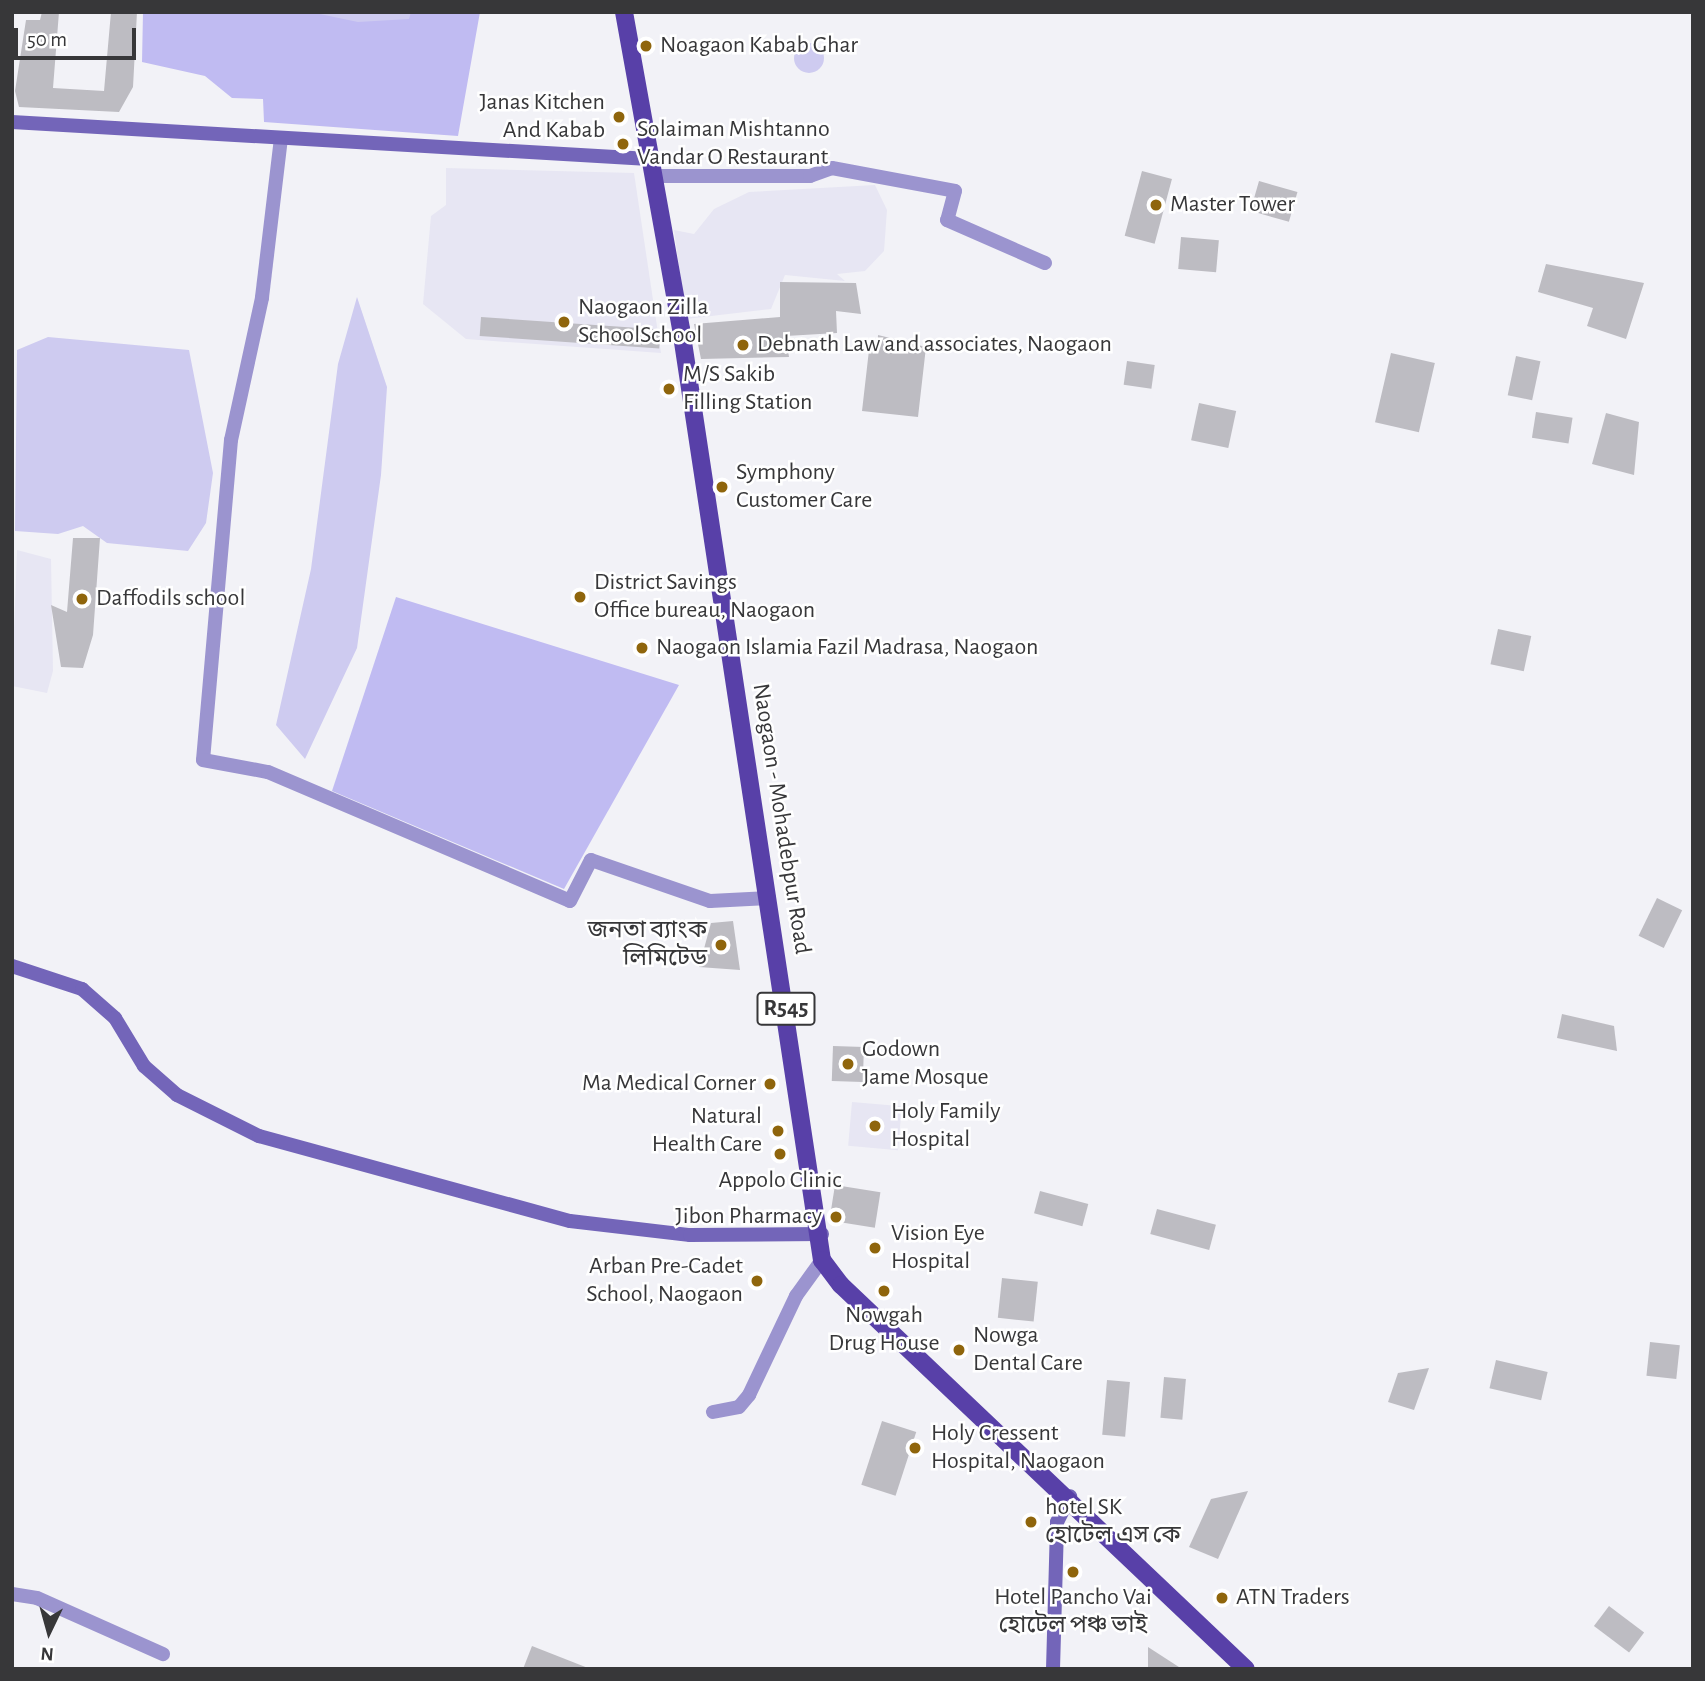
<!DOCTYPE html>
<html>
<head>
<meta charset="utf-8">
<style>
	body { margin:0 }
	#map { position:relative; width:1705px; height:1681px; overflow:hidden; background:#f2f2f7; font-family:"Alegreya Sans","Noto Sans Bengali",sans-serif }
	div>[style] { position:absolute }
	.built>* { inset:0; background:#e7e6f3; transform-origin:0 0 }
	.green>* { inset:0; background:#c0bbf2 }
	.water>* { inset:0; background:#cecbf0 }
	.round { border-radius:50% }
	.building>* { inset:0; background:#bdbcc2; transform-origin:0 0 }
	.street>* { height:14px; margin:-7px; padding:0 7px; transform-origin:7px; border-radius:7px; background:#9b94cf }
	.secondary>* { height:14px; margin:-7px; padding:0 7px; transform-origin:7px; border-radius:7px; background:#7365b9 }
	.primary>* { height:18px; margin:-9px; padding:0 9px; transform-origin:9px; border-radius:9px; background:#5840a8 }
	.dots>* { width:19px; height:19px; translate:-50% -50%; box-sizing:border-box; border:4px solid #fff; border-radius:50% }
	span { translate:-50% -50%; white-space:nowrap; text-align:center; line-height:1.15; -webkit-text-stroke:5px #fff; paint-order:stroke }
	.shield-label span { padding:2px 5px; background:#fff; border:2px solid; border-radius:5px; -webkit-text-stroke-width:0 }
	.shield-label { font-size:23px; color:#373739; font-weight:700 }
	.poi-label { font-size:24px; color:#373739 }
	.left { translate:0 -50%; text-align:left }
	.right { translate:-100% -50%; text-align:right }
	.street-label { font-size:24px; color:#373739 }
	.frame { position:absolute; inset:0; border:14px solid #373739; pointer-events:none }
	.north { position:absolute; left:14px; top:1597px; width:70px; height:70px; -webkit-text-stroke:5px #fff; paint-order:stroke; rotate:185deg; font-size:19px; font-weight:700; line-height:28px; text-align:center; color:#373739 }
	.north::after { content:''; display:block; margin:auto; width:24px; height:32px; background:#373739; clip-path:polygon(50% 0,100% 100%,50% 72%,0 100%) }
	.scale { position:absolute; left:14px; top:28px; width:122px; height:32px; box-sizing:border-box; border:4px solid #373739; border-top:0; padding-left:9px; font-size:21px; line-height:24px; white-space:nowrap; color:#373739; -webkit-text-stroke:5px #fff; paint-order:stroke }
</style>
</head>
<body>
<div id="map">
	<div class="built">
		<i style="clip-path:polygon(446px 168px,634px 173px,661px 353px,466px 339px,423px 304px,431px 216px,446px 205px)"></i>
		<i style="clip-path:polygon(875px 185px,887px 210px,884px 251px,865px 271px,837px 274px,845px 281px,785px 275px,771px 309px,686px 319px,674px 230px,694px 234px,714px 209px,749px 192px)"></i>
		<i style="clip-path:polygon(17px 550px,51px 559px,53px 671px,47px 693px,12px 686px)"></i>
		<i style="left:852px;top:1102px;width:50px;height:44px;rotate:5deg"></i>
	</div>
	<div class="green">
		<i style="clip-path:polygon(143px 12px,480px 12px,458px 136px,264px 122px,263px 99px,232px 98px,205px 76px,142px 62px)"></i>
		<i style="clip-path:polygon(396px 597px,679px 685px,564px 889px,332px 791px)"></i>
	</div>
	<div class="water">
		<i style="clip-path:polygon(310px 12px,411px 12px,409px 19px,358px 22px)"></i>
		<i class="round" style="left:794px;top:43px;width:30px;height:30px"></i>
		<i style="clip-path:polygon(357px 297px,387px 387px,381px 475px,357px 648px,305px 759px,276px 725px,311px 569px,338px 364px)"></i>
		<i style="clip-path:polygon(48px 337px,189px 350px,213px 473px,206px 523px,188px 551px,107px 543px,83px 526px,58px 534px,15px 531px,17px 350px)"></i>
	</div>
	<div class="building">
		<i style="clip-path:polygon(42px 12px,59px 12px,53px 88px,104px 91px,111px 12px,137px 12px,133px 87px,119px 112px,19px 107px,15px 91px,26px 20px,40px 20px)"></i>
		<i style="left:1142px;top:171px;width:31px;height:67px;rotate:15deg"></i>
		<i style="left:1259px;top:181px;width:40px;height:31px;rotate:16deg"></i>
		<i style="left:1181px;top:237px;width:38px;height:32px;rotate:5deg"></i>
		<i style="clip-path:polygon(1546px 264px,1644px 283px,1626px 339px,1587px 326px,1593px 308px,1538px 292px)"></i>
		<i style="clip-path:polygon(780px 282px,856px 283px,861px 314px,836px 311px,837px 333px,786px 336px,789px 357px,701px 359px,694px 324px,780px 317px)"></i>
		<i style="left:481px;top:317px;width:180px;height:19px;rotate:4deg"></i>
		<i style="clip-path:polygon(878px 335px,926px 347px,918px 417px,862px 411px,869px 350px,877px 351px)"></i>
		<i style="left:1391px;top:353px;width:45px;height:71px;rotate:13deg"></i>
		<i style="left:1516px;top:356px;width:25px;height:40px;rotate:12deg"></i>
		<i style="left:1127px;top:361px;width:28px;height:24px;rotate:8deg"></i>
		<i style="left:1199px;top:403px;width:38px;height:38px;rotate:12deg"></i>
		<i style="left:1536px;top:412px;width:37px;height:26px;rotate:9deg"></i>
		<i style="clip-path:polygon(1606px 413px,1639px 422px,1634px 475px,1592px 464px)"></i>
		<i style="clip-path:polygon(73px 538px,100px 538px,93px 635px,83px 668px,61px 667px,51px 605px,67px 612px)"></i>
		<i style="left:1498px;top:629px;width:34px;height:36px;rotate:12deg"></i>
		<i style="left:1657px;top:898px;width:28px;height:42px;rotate:26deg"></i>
		<i style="clip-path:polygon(733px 921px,740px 970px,699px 967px,711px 923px)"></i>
		<i style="clip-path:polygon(1562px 1014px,1614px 1026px,1617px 1051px,1557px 1038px)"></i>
		<i style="left:833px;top:1046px;width:31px;height:35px;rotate:2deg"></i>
		<i style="left:835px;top:1185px;width:46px;height:36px;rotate:9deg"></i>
		<i style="left:1040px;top:1191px;width:50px;height:23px;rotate:15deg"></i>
		<i style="left:1157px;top:1209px;width:61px;height:26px;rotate:15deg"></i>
		<i style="left:1002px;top:1278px;width:36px;height:40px;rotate:6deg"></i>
		<i style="left:1650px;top:1342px;width:30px;height:34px;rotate:6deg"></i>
		<i style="left:1496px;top:1360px;width:53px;height:29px;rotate:13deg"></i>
		<i style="clip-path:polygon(1429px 1368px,1414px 1410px,1388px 1402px,1398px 1373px)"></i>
		<i style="left:1164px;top:1377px;width:22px;height:41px;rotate:5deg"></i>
		<i style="left:1107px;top:1380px;width:23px;height:55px;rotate:5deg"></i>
		<i style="left:882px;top:1421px;width:36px;height:67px;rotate:18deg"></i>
		<i style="clip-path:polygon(1248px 1491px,1218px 1559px,1189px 1547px,1211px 1499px)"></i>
		<i style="left:1609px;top:1606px;width:44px;height:25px;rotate:37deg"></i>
		<i style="clip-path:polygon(532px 1646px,588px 1668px,588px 1669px,523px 1669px)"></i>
		<i style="clip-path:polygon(1148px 1647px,1182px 1669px,1148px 1669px)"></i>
	</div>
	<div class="street">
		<i style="left:281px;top:138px;width:161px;rotate:96.8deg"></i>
		<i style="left:262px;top:298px;width:145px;rotate:102.3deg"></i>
		<i style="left:231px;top:440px;width:321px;rotate:95deg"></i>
		<i style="left:203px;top:760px;width:66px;rotate:10.5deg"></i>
		<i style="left:268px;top:772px;width:328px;rotate:23.1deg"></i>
		<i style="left:570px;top:901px;width:46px;rotate:-62.9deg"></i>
		<i style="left:591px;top:860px;width:126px;rotate:19deg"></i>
		<i style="left:710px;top:901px;width:59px;rotate:-2.9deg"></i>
		<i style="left:653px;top:176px;width:157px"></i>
		<i style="left:810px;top:176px;width:23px;rotate:-20deg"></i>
		<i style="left:832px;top:168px;width:125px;rotate:10.6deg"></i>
		<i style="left:955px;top:191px;width:30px;rotate:105deg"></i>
		<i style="left:947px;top:220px;width:107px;rotate:23.7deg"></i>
		<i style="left:713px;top:1412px;width:26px;rotate:-11deg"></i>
		<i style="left:739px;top:1407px;width:16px;rotate:-50deg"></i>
		<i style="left:749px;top:1395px;width:110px;rotate:-64.6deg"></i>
		<i style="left:796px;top:1296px;width:44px;rotate:-54.2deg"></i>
		<i style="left:12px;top:1594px;width:25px;rotate:9deg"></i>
		<i style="left:37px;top:1598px;width:138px;rotate:24deg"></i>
	</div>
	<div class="secondary">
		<i style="left:12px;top:122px;width:638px;rotate:3.32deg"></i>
		<i style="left:12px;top:966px;width:74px;rotate:18.2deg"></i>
		<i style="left:82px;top:989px;width:44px;rotate:41.3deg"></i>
		<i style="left:115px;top:1018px;width:56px;rotate:58.9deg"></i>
		<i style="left:144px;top:1066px;width:44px;rotate:41.3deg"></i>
		<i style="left:177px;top:1095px;width:92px;rotate:26.6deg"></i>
		<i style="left:259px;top:1136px;width:322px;rotate:15.3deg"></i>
		<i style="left:570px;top:1221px;width:121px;rotate:6.7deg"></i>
		<i style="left:690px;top:1235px;width:132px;rotate:-0.4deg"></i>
		<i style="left:1053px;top:1669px;width:147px;rotate:-88.4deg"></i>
		<i style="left:1057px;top:1522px;width:29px;rotate:-63deg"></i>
	</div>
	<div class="primary">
		<i style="left:624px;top:12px;width:322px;rotate:79.8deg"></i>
		<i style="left:681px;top:329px;width:942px;rotate:81.39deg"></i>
		<i style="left:822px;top:1260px;width:31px;rotate:53deg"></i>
		<i style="left:841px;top:1285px;width:558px;rotate:43.48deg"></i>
	</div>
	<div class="dots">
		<i style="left:646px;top:46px;background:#8f650c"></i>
		<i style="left:619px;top:117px;background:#8f650c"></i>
		<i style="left:623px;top:144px;background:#8f650c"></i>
		<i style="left:1156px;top:205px;background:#8f650c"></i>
		<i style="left:564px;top:322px;background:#8f650c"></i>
		<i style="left:743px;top:345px;background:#8f650c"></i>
		<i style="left:669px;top:389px;background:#8f650c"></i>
		<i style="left:722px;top:487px;background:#8f650c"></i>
		<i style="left:580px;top:597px;background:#8f650c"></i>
		<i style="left:82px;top:599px;background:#8f650c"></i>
		<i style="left:642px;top:648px;background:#8f650c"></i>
		<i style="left:721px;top:945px;background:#8f650c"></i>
		<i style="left:848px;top:1064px;background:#8f650c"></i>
		<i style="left:770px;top:1084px;background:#8f650c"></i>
		<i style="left:875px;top:1126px;background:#8f650c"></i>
		<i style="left:778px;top:1131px;background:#8f650c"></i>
		<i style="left:780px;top:1154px;background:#8f650c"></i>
		<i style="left:836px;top:1217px;background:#8f650c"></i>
		<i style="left:875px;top:1248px;background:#8f650c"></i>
		<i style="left:757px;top:1281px;background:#8f650c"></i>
		<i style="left:884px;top:1291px;background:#8f650c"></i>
		<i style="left:959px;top:1350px;background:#8f650c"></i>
		<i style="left:915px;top:1448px;background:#8f650c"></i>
		<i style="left:1031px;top:1522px;background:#8f650c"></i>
		<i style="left:1073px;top:1572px;background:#8f650c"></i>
		<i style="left:1222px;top:1598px;background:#8f650c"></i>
	</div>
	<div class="shield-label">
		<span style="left:786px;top:1009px">R545</span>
	</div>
	<div class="poi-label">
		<span class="left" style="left:660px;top:46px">Noagaon Kabab Ghar</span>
		<span class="right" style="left:605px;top:117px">Janas Kitchen<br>And Kabab</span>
		<span class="left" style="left:637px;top:144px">Solaiman Mishtanno<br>Vandar O Restaurant</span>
		<span class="left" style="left:1170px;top:205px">Master Tower</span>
		<span class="left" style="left:578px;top:322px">Naogaon Zilla<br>SchoolSchool</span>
		<span class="left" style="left:757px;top:345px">Debnath Law and associates, Naogaon</span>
		<span class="left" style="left:683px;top:389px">M/S Sakib<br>Filling Station</span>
		<span class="left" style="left:736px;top:487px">Symphony<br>Customer Care</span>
		<span class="left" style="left:594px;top:597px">District Savings<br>Office bureau, Naogaon</span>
		<span class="left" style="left:96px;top:599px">Daffodils school</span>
		<span class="left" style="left:656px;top:648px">Naogaon Islamia Fazil Madrasa, Naogaon</span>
		<span class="right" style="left:707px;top:945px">জনতা ব্যাংক<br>লিমিটেড</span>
		<span class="left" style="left:862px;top:1064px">Godown<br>Jame Mosque</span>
		<span class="right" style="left:756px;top:1084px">Ma Medical Corner</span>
		<span class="left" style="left:891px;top:1126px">Holy Family<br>Hospital</span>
		<span class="right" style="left:762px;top:1131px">Natural<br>Health Care</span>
		<span style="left:780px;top:1181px">Appolo Clinic</span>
		<span class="right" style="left:822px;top:1217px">Jibon Pharmacy</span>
		<span class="left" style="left:891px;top:1248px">Vision Eye<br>Hospital</span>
		<span class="right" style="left:743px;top:1281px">Arban Pre-Cadet<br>School, Naogaon</span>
		<span style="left:884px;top:1330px">Nowgah<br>Drug House</span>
		<span class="left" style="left:973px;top:1350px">Nowga<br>Dental Care</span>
		<span class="left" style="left:931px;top:1448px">Holy Cressent<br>Hospital, Naogaon</span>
		<span class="left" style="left:1045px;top:1522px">hotel SK<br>হোটেল এস কে</span>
		<span style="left:1073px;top:1612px">Hotel Pancho Vai<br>হোটেল পঞ্চ ভাই</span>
		<span class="left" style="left:1236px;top:1598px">ATN Traders</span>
	</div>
	<div class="street-label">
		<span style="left:781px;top:819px;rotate:81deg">Naogaon - Mohadebpur Road</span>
	</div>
	<div class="frame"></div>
	<div class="north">N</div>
	<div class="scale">50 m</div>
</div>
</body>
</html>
